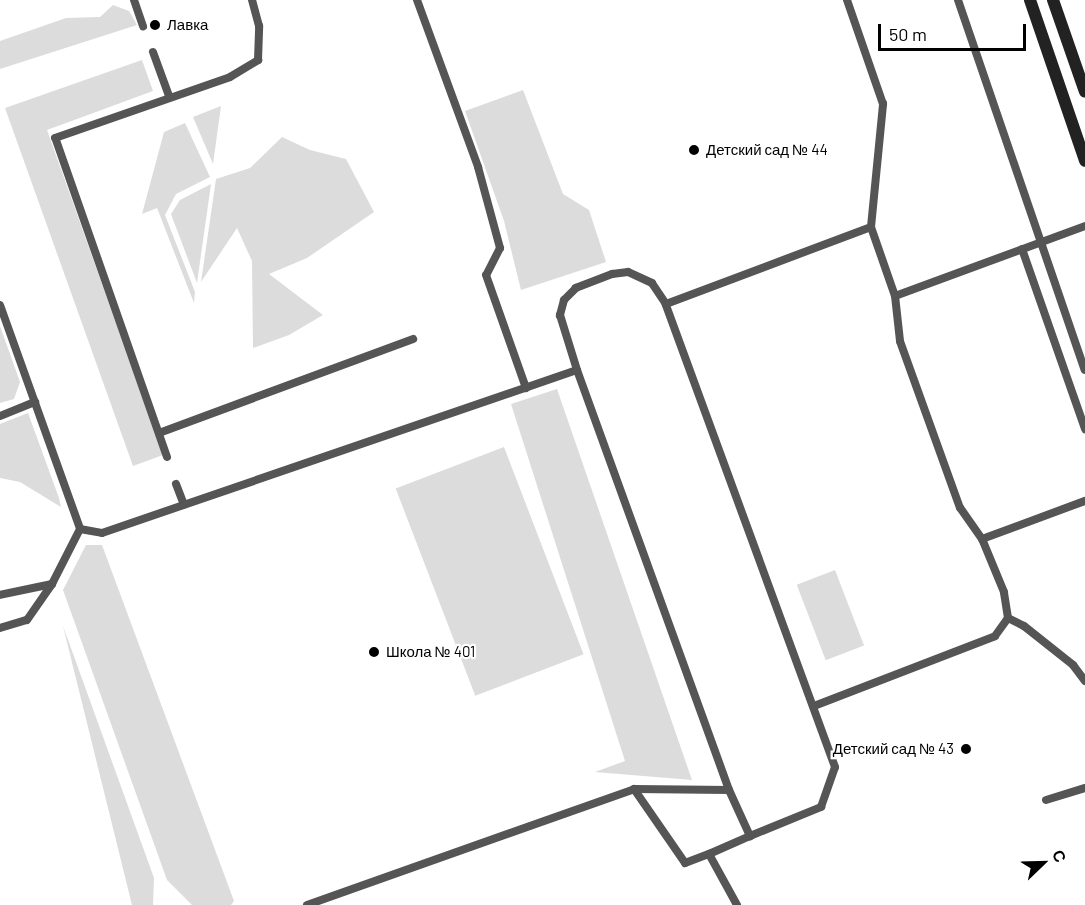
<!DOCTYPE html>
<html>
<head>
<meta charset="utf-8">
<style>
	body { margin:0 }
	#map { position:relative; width:1085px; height:905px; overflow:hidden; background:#fff; font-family:Barlow,sans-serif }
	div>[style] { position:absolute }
	.green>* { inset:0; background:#dcdcdc; transform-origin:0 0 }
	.lane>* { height:8px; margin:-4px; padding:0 4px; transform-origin:4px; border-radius:4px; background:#555 }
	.secondary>* { height:12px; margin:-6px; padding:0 6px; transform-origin:6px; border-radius:6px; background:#222 }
	.dots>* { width:16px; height:16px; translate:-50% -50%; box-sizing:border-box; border:3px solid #fff; border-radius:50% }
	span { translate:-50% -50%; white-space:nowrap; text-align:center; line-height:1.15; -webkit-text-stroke:4.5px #fff; paint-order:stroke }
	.poi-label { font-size:15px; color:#000 }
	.left { translate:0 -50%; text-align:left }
	.right { translate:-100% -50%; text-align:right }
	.north { position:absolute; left:1013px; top:833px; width:60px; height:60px; -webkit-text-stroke:4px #fff; paint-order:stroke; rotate:67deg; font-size:16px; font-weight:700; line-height:24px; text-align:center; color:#000 }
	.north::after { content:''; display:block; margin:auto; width:21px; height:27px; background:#000; clip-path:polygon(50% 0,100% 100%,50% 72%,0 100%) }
	.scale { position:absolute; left:878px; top:24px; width:148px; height:27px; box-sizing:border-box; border:3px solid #000; border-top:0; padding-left:8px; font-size:18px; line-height:21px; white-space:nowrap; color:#000; -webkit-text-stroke:4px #fff; paint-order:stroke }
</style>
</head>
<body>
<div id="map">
	<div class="green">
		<i style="clip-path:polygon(113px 5px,129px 11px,137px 25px,0 69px,0 41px,66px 18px,100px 17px)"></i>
		<i style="clip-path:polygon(142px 60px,153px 91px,47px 130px,163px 455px,133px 466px,5px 108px)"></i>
		<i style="clip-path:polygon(523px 90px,563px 194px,589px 210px,606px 262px,521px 290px,504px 221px,465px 111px)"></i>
		<i style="clip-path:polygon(221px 106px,213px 164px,193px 117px)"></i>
		<i style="clip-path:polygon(185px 123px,210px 177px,176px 194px,165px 215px,195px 292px,194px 303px,157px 208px,142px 214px,164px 132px)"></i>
		<i style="clip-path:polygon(282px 137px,310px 150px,346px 159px,374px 212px,307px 258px,269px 274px,323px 315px,289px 335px,253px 348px,252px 261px,237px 228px,201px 282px,216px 179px,250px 168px)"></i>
		<i style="clip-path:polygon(211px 184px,197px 283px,171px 214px,180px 200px)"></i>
		<i style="clip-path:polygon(0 326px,20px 382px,14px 399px,0 403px)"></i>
		<i style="clip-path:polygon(557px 389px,692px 780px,595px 772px,625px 761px,511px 404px)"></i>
		<i style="clip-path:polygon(28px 413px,59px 498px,61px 507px,20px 482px,0 478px,0 424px)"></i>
		<i style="left:504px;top:447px;width:222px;height:116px;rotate:69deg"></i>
		<i style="clip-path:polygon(86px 545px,102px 545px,234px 901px,231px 905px,192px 905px,167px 880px,63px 590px)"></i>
		<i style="left:835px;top:570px;width:81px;height:41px;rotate:69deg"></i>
		<i style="clip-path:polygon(63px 626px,154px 878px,153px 905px,132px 905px)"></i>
	</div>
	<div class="lane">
		<i style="left:134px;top:0;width:28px;rotate:71deg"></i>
		<i style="left:417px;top:0;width:178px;rotate:69.9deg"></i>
		<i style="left:478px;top:167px;width:84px;rotate:74.8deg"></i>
		<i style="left:500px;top:248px;width:30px;rotate:117deg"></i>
		<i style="left:486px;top:275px;width:120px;rotate:70.5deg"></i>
		<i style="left:958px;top:0;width:391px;rotate:71.1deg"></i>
		<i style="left:153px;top:52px;width:47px;rotate:70deg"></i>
		<i style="left:1022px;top:249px;width:191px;rotate:70.7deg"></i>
		<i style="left:895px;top:296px;width:202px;rotate:-20.2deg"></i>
		<i style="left:666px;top:304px;width:219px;rotate:-20.6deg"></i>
		<i style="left:0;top:305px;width:238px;rotate:70.3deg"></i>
		<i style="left:80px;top:529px;width:62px;rotate:117deg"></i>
		<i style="left:52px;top:584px;width:53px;rotate:168.1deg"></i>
		<i style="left:0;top:416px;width:38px;rotate:-22deg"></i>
		<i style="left:159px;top:433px;width:271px;rotate:-20.3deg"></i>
		<i style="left:167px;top:457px;width:338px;rotate:-109.3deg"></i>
		<i style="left:55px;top:138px;width:185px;rotate:-19.2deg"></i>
		<i style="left:230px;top:77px;width:33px;rotate:-31deg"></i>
		<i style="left:258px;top:60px;width:34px;rotate:-88deg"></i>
		<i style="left:259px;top:26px;width:27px;rotate:-105deg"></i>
		<i style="left:176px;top:484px;width:22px;rotate:69deg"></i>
		<i style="left:80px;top:529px;width:22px;rotate:10deg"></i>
		<i style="left:102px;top:533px;width:502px;rotate:-18.94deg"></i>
		<i style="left:577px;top:370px;width:447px;rotate:70.1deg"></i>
		<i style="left:982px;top:539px;width:110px;rotate:-20.3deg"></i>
		<i style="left:1008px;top:618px;width:18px;rotate:27deg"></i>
		<i style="left:1024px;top:626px;width:63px;rotate:38.5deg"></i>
		<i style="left:1073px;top:665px;width:20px;rotate:53deg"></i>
		<i style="left:0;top:628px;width:28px;rotate:-17deg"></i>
		<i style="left:27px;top:620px;width:44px;rotate:-55.2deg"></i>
		<i style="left:814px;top:706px;width:194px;rotate:-21.1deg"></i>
		<i style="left:995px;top:636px;width:22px;rotate:-54deg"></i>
		<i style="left:1008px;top:618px;width:26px;rotate:-99deg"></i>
		<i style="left:1004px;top:592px;width:57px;rotate:-112.5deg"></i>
		<i style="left:982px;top:539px;width:38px;rotate:-125deg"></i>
		<i style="left:960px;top:508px;width:177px;rotate:-109.8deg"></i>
		<i style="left:900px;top:341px;width:45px;rotate:-96.3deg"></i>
		<i style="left:895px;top:296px;width:73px;rotate:-109.2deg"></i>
		<i style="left:871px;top:227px;width:124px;rotate:-84.4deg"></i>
		<i style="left:883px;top:104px;width:110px;rotate:-109.1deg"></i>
		<i style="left:634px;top:789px;width:90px;rotate:55.4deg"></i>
		<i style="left:685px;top:863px;width:26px;rotate:-21deg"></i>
		<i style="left:1046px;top:800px;width:41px;rotate:-17.1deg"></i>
		<i style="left:307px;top:905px;width:347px;rotate:-19.5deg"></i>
		<i style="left:634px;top:789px;width:95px;rotate:0.6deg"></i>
		<i style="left:729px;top:790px;width:51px;rotate:65.5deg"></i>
		<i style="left:750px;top:836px;width:77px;rotate:-22.2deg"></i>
		<i style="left:821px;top:807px;width:42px;rotate:-70.7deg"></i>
		<i style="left:835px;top:767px;width:493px;rotate:-110.1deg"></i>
		<i style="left:666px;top:304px;width:25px;rotate:-124deg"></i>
		<i style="left:652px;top:283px;width:26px;rotate:-155deg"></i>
		<i style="left:628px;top:272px;width:16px;rotate:173deg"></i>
		<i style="left:612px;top:274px;width:39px;rotate:159deg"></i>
		<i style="left:576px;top:288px;width:17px;rotate:135deg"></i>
		<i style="left:564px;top:300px;width:16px;rotate:105deg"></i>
		<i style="left:560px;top:315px;width:58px;rotate:72.8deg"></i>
		<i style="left:737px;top:905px;width:58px;rotate:-118.8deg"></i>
		<i style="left:709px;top:854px;width:45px;rotate:-23.7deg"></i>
	</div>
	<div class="secondary">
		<i style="left:1030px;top:0;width:170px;rotate:71.1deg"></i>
		<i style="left:1053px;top:0;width:97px;rotate:70.8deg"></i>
	</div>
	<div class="dots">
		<i style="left:155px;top:25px;background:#000"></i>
		<i style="left:694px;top:150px;background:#000"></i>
		<i style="left:374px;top:652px;background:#000"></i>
		<i style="left:966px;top:749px;background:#000"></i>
	</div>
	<div class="poi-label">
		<span class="left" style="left:167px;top:25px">Лавка</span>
		<span class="left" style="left:706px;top:150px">Детский сад № 44</span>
		<span class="left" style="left:386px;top:652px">Школа № 401</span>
		<span class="right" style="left:954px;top:749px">Детский сад № 43</span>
	</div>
	<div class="north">С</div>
	<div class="scale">50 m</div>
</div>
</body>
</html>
